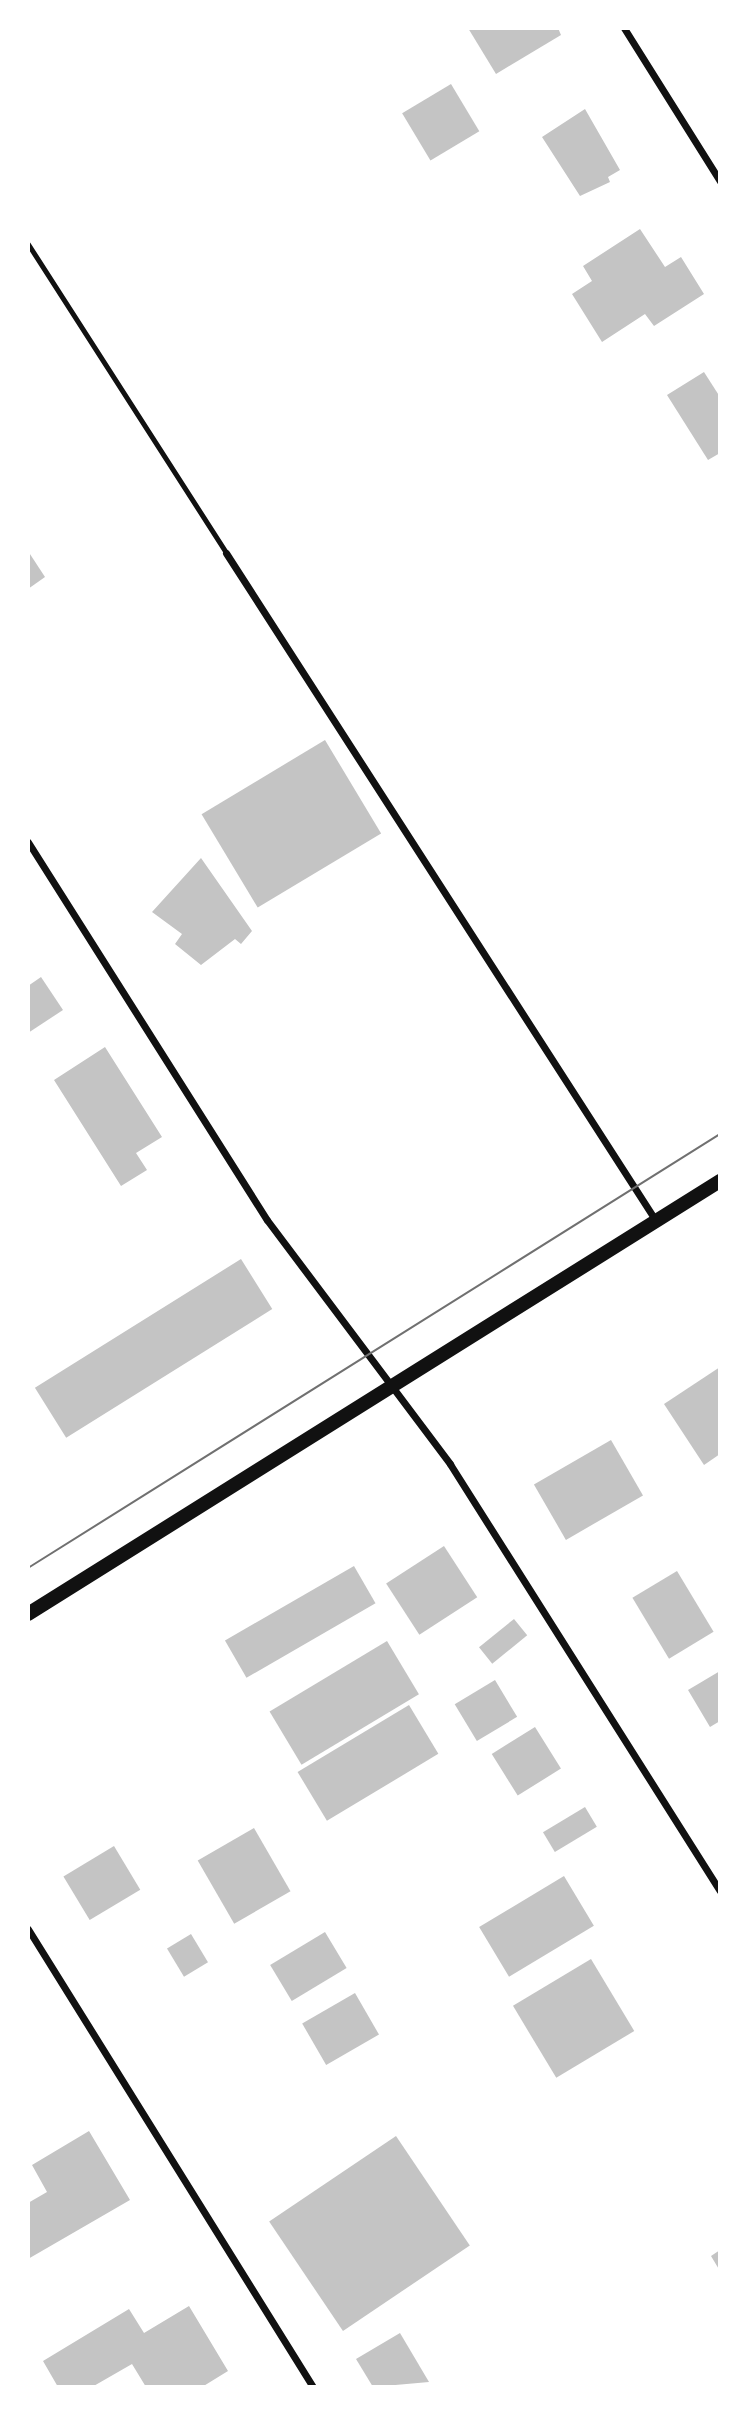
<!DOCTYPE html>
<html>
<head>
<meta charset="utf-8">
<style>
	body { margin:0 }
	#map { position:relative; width:748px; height:2415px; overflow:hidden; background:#fff; font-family:"Golos Text",sans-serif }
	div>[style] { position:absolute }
	.building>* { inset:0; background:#c4c4c4; transform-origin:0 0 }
	.service>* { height:5px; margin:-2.5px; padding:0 2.5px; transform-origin:2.5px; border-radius:2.5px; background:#111 }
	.minor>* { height:7px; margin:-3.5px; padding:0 3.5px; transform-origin:3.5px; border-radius:3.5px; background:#111 }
	.secondary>* { height:14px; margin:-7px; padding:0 7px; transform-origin:7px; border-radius:7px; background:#111 }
	.tram>* { height:2px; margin:-1px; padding:0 1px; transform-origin:1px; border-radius:1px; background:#707070 }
	span { translate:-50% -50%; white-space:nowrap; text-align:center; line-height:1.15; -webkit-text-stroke:5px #fff; paint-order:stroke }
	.frame { position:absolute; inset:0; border:30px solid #fff; pointer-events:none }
</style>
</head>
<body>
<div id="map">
	<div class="building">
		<i style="clip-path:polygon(468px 28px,558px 28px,561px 35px,496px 74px)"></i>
		<i style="left:451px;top:84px;width:55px;height:57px;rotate:59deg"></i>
		<i style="clip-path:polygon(585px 109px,620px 170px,608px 177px,610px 182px,580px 196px,542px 137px)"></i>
		<i style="clip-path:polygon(640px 229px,665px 267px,681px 257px,704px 294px,654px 326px,645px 314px,602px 342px,572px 294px,592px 281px,583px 266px)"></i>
		<i style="clip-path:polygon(704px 372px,720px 397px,720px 453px,708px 460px,667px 395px)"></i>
		<i style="clip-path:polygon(28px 551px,45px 577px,28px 589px)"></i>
		<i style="left:325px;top:740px;width:109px;height:144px;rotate:59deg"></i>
		<i style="clip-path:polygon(201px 858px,252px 931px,241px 944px,235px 939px,201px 965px,175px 944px,182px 934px,152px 912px)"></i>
		<i style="clip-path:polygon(41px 977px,63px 1010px,28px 1033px,28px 986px)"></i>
		<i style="clip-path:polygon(105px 1047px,162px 1137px,136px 1153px,147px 1170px,121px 1186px,54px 1080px)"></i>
		<i style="left:241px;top:1259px;width:59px;height:243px;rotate:58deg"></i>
		<i style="clip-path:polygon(720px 1367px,720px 1454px,704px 1465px,664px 1404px)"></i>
		<i style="left:611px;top:1440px;width:64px;height:89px;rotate:60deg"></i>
		<i style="left:444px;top:1546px;width:61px;height:69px;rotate:57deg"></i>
		<i style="left:354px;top:1566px;width:43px;height:149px;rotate:60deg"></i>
		<i style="left:677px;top:1571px;width:71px;height:52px;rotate:59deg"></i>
		<i style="left:514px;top:1619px;width:21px;height:45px;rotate:51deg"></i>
		<i style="left:387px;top:1641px;width:62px;height:137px;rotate:59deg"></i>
		<i style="clip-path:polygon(720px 1671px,720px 1721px,710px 1727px,688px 1690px)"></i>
		<i style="left:495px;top:1680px;width:43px;height:47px;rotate:59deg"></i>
		<i style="left:409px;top:1705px;width:57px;height:130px;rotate:59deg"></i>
		<i style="left:535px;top:1727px;width:49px;height:51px;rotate:58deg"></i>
		<i style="left:585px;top:1807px;width:23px;height:49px;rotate:59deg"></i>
		<i style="left:254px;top:1828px;width:73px;height:65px;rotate:60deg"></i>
		<i style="left:114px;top:1846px;width:51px;height:59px;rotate:59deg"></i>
		<i style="left:564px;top:1876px;width:58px;height:99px;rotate:59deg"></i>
		<i style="left:325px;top:1932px;width:42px;height:64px;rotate:59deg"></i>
		<i style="left:191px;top:1934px;width:33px;height:28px;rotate:59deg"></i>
		<i style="left:591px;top:1959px;width:84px;height:91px;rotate:59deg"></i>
		<i style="left:355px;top:1993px;width:48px;height:61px;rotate:60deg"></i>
		<i style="clip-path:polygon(89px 2131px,130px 2200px,28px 2259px,28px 2203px,47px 2192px,32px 2165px)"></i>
		<i style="left:396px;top:2136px;width:132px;height:153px;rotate:56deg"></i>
		<i style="clip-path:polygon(720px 2250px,720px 2271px,711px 2256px)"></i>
		<i style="clip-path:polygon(189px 2306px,228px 2371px,202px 2387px,146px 2387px,132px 2364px,92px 2387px,58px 2387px,43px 2361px,129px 2309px,144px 2333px)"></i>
		<i style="clip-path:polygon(400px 2333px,429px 2382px,373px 2387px,356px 2359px)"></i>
	</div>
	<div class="service">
		<i style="left:28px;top:244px;width:367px;rotate:57.3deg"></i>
	</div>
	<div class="minor">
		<i style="left:624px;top:28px;width:181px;rotate:57.9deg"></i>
		<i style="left:226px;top:553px;width:794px;rotate:57.23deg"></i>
		<i style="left:28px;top:842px;width:447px;rotate:57.7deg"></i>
		<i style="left:267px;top:1220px;width:305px;rotate:53.1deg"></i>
		<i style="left:450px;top:1464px;width:505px;rotate:57.69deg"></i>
		<i style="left:28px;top:1929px;width:539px;rotate:58.11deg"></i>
	</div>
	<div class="secondary">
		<i style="left:28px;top:1614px;width:816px;rotate:-32.04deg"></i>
	</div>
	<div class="tram">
		<i style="left:28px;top:1568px;width:817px;rotate:-32.09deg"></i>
	</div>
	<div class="frame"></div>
</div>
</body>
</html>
